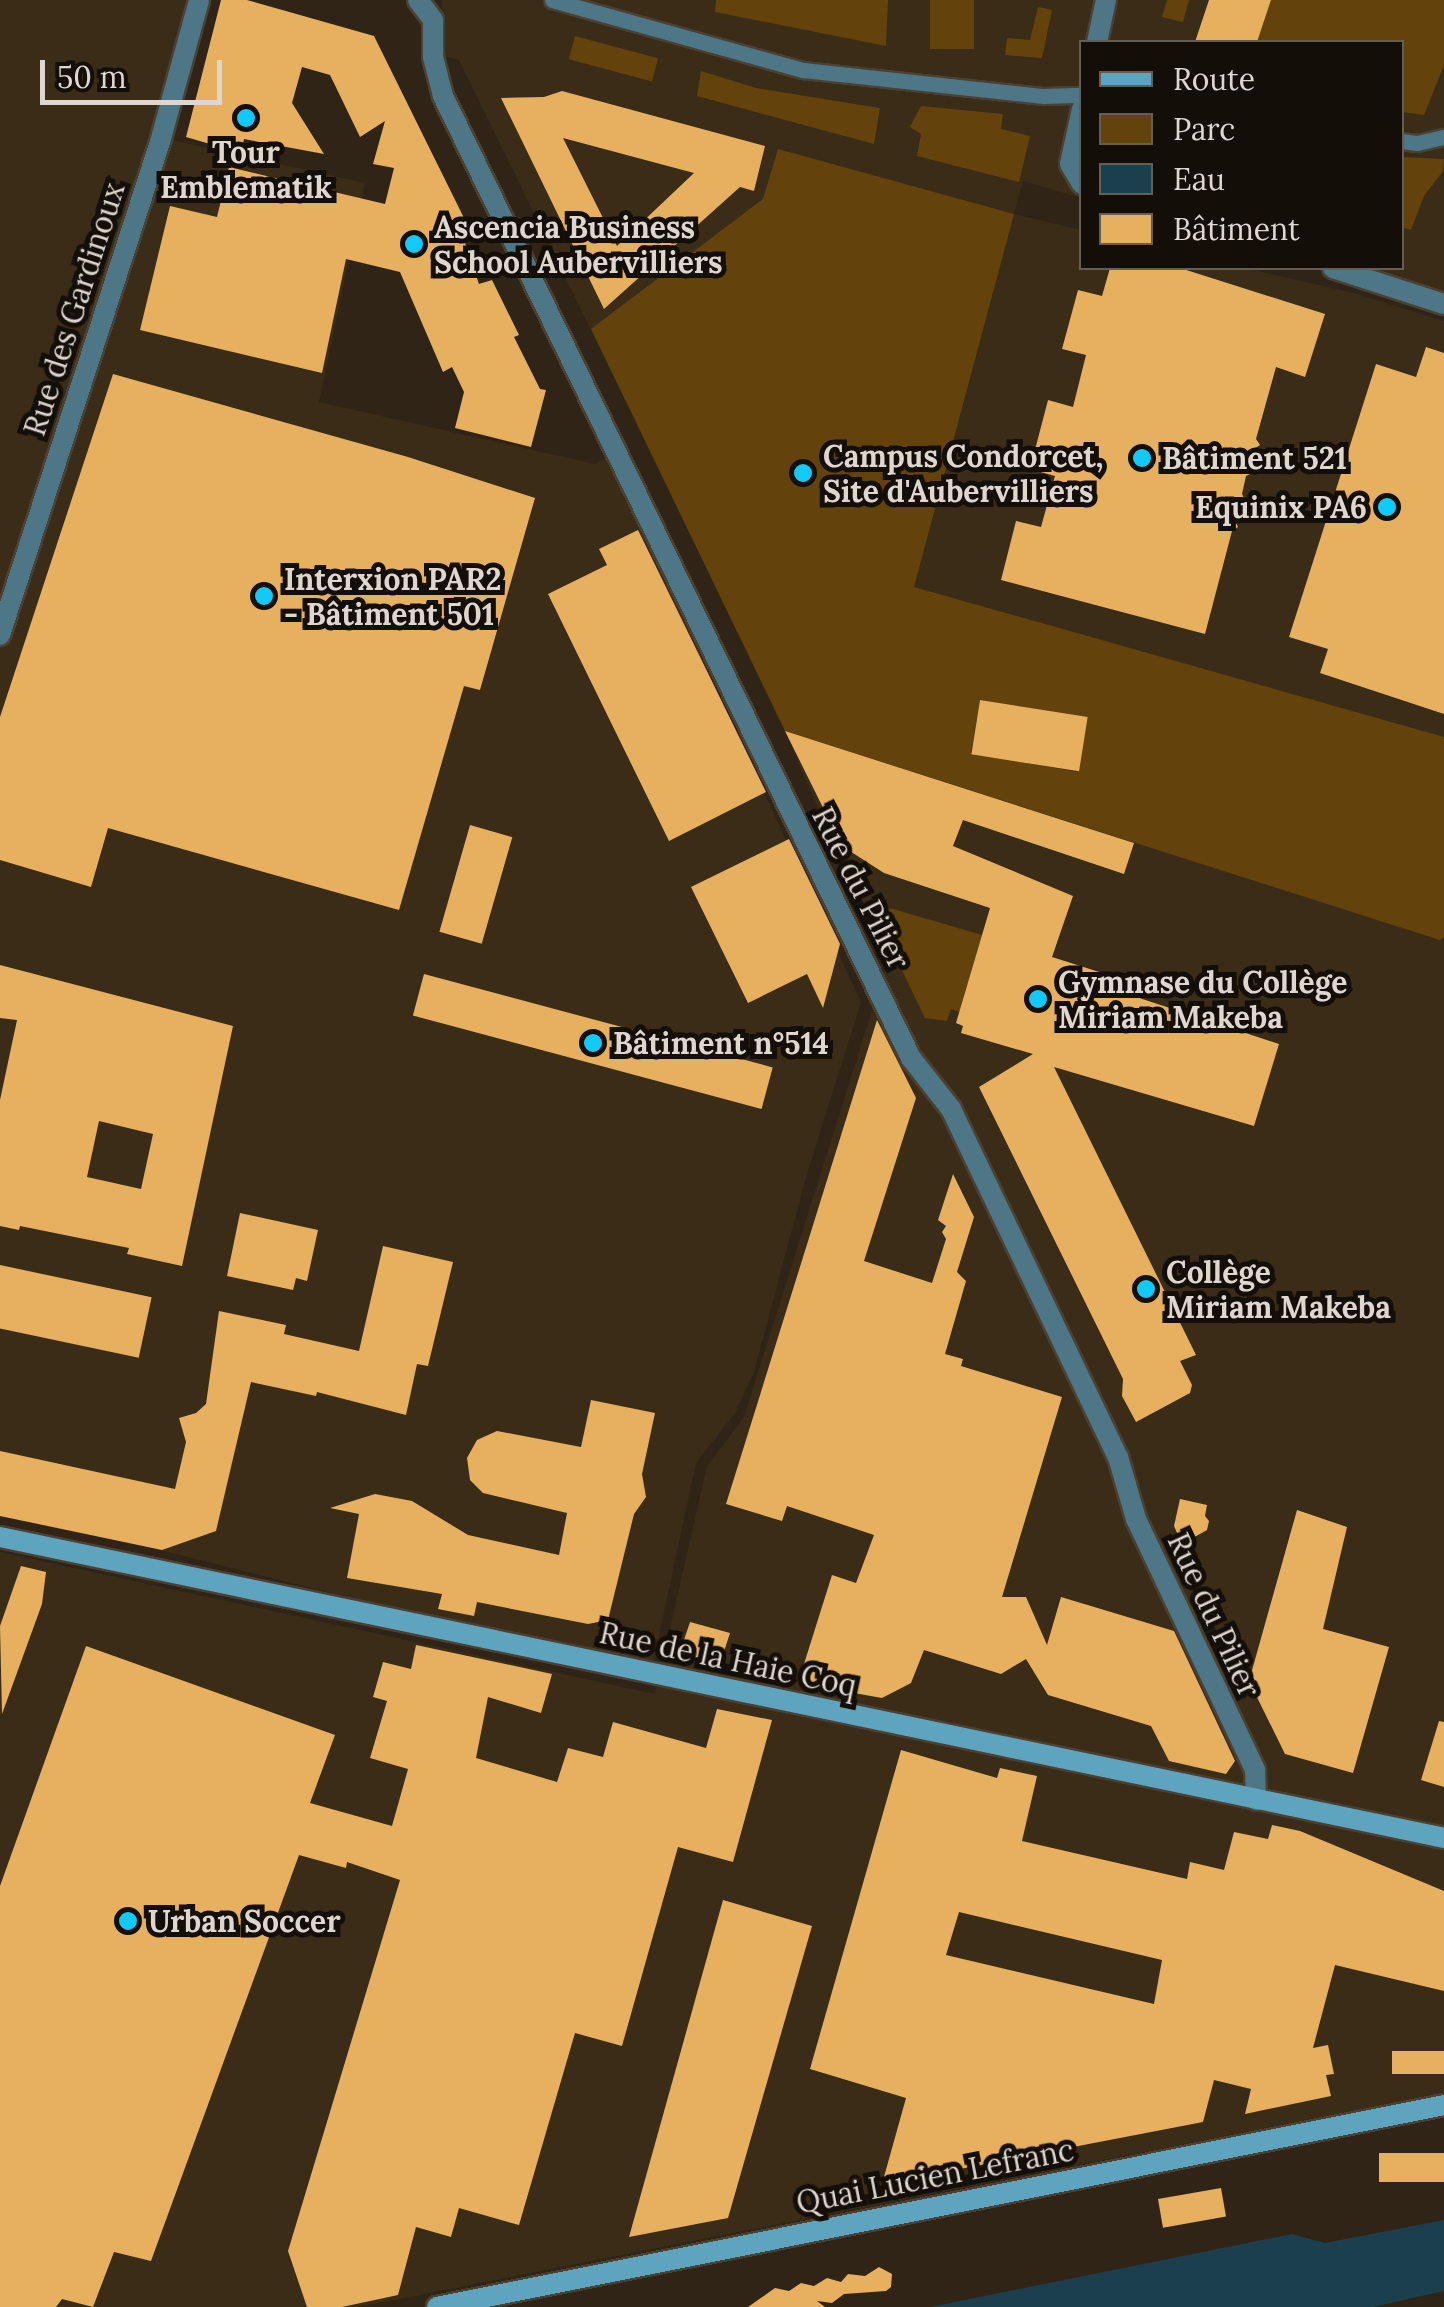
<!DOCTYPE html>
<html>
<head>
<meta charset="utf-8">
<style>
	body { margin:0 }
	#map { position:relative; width:1444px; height:2307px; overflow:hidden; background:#2f2416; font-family:Lora,serif }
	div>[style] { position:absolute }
	.built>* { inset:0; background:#3a2c17 }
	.green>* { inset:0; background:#63430b; transform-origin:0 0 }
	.water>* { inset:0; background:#1b3f4c }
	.building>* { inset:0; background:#e7b05f; transform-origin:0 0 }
	.roads { filter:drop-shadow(2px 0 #4b4133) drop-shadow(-2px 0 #4b4133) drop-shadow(0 2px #4b4133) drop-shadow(0 -2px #4b4133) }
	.pedestrian>* { height:15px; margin:-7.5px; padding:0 7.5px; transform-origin:7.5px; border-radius:7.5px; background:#4d7786 }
	.minor>* { height:20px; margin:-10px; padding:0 10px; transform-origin:10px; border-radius:10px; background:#4d7786 }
	.secondary>* { height:20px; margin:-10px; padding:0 10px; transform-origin:10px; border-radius:10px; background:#5ea4be }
	.dots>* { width:28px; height:28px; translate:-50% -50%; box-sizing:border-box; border:5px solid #130e08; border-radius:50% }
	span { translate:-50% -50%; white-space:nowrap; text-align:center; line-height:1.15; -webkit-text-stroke:10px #130e08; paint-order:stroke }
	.poi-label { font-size:30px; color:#ded7ce; font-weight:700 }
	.left { translate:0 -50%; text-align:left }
	.right { translate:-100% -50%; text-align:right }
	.street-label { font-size:30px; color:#ded7ce }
	.legend { position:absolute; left:1079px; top:40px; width:325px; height:230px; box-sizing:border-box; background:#130e08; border:2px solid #645e57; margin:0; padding:12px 18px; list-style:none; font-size:30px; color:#ded7ce }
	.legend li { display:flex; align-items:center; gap:20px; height:50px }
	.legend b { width:50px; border:2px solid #645e57 }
	.scale { position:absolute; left:40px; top:60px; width:182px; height:45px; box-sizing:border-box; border:5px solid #ded7ce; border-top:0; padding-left:12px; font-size:30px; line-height:35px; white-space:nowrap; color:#ded7ce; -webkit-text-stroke:8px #130e08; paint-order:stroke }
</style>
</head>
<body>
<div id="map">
	<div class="built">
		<i style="clip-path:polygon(0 0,198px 0,168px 139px,365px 183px,319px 402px,595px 464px,609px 457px,861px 1002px,806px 1177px,754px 1372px,735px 1413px,696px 1463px,651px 1673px,0 1510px)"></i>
		<i style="clip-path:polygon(442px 0,1444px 0,1444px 299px,1325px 268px,1402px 268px,1402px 42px,1082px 42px,1081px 198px,1023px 181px,1014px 214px,1081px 230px,1082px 268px,1244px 268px,1350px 292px,1444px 321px,1444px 2093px,358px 2307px,0 2307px,0 1552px,655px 1694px,707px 1466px,744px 1417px,886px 966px,785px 731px,715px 584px,459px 60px,443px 56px)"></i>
	</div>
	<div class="green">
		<i style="clip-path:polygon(716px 0,888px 0,886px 46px,715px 12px)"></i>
		<i style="left:930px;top:0;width:44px;height:49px"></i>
		<i style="clip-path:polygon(1167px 0,1189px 0,1183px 22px,1162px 17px)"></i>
		<i style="clip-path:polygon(1271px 0,1444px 0,1444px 65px,1424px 115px,1402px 112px,1402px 42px,1257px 42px)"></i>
		<i style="clip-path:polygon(1038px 7px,1052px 10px,1042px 58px,1005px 55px,1007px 38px,1030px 40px)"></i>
		<i style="left:575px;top:36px;width:86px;height:24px;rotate:15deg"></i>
		<i style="clip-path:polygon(701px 71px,756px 88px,880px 108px,874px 144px,697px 96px)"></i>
		<i style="clip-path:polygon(921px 106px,1003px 114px,1001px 129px,1030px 136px,1019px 182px,917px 156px,921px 134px,910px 127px)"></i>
		<i style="clip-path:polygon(evenodd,778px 149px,1014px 214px,914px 587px,1444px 737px,1444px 937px,1440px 940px,785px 731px,591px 329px,763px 199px,778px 149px,980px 700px,1087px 718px,1078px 772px,971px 753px,980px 700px)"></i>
		<i style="clip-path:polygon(1402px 157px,1444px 159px,1443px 171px,1424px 196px,1411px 230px,1402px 227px)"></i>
		<i style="clip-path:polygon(869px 902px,982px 935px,961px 1006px,963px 1013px,951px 1009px,947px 1021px,925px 1018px)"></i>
	</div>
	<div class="water">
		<i style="clip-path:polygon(1444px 2220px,1444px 2291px,1373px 2307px,930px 2307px,1292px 2234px,1325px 2243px)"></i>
	</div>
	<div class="building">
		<i style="clip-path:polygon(221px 0,247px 0,374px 36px,464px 218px,461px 231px,479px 284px,492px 280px,519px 335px,514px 337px,540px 389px,546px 390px,531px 447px,455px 428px,464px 392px,452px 367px,443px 372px,400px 272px,346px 259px,322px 373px,140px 330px,170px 206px,217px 217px,229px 167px,385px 204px,394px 168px,373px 164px,385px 121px,360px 137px,330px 75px,302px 67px,292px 103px,324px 154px,244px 139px,241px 153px,186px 137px)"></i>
		<i style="clip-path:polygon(1209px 0,1271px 0,1257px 42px,1195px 42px)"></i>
		<i style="clip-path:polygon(evenodd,562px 91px,765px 146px,754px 191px,740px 187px,604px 309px,501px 98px,544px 97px,562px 91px,563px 138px,694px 173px,617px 246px,563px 138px)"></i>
		<i style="clip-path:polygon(1110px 268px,1180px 268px,1325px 314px,1305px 377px,1276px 367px,1256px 439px,1260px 445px,1254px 449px,1249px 467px,1252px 473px,1246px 476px,1242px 494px,1245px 500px,1239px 504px,1235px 521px,1238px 527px,1232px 531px,1205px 634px,1001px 580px,1016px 521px,1041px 527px,1055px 476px,1030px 469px,1048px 400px,1073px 407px,1086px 355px,1062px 349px,1078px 290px,1102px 296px)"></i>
		<i style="clip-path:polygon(1426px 347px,1444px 353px,1444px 714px,1320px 673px,1328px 649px,1289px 637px,1376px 364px,1416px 377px)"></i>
		<i style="clip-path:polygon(113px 374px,408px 457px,535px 498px,480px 690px,464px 686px,399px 910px,108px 828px,91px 887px,0 860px,0 717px)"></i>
		<i style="clip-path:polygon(638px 530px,766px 792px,669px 841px,548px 594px,607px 565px,599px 549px)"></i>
		<i style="left:980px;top:700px;width:109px;height:55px;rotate:9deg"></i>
		<i style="clip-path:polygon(785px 731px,1134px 843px,1124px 874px,963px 820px,953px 846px,1073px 896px,1052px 957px,1118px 978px,1115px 990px,1279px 1044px,1254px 1126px,1054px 1067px,1196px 1355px,1180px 1361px,1192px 1385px,1190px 1393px,1136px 1422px,1122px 1396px,1123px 1379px,979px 1087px,1033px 1054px,961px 1033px,963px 1026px,956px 1023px,990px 908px,884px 873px,842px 846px)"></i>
		<i style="left:470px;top:825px;width:44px;height:111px;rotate:16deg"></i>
		<i style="clip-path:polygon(789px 839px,840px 944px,823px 1008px,807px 974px,748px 1003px,691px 887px)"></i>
		<i style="clip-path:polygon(evenodd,0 965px,233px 1026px,182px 1266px,127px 1254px,129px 1248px,20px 1226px,19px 1230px,0 1226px,0 1100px,17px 1020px,0 1018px,0 965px,99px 1121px,153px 1134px,141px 1189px,87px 1177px,99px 1121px)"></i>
		<i style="left:424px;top:974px;width:361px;height:43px;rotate:15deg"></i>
		<i style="clip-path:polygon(877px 1020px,916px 1098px,864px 1261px,932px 1283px,946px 1239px,942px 1232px,946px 1226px,938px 1220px,953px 1174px,974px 1217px,957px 1272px,966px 1281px,945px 1354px,963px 1359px,961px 1366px,1062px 1397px,1002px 1597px,1026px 1597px,1047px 1645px,1061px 1597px,1174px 1631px,1235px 1761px,1226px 1774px,1169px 1761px,1151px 1726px,1048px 1695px,1026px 1659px,1001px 1674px,924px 1650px,911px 1683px,882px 1698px,798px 1683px,832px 1575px,856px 1583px,874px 1535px,787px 1506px,782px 1521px,726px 1504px)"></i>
		<i style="clip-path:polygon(240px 1213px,318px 1230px,307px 1281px,296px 1278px,293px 1290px,227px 1276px)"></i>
		<i style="clip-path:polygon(383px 1246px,453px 1262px,428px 1366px,417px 1364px,406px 1415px,317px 1392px,316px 1396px,251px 1382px,216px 1531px,162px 1550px,0 1516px,0 1451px,175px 1489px,186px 1442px,179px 1418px,196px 1413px,206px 1404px,219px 1311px,286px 1325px,284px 1334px,359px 1351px)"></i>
		<i style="left:0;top:1265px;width:155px;height:62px;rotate:12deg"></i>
		<i style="clip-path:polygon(591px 1400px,655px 1413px,642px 1474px,646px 1497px,634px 1514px,608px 1620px,588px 1624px,477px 1602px,474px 1616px,438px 1609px,442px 1594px,347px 1578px,359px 1514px,330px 1508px,375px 1494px,412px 1501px,468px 1535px,559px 1555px,567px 1513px,483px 1493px,470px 1480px,467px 1458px,477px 1440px,497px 1431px,581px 1447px)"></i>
		<i style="clip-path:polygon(1180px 1499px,1207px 1505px,1205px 1516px,1209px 1521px,1207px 1530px,1182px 1544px,1174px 1526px)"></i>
		<i style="clip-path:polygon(1297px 1510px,1347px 1527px,1323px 1629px,1389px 1647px,1353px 1773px,1285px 1754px,1249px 1681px)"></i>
		<i style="clip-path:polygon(21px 1566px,46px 1572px,42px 1604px,2px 1714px,0 1626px)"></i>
		<i style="clip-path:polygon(690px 1622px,730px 1633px,719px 1667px,678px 1658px)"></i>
		<i style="clip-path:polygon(416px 1645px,552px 1674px,541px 1713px,488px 1697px,476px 1758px,557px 1782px,568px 1748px,603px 1757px,613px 1722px,706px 1748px,717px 1709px,772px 1720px,733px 1862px,678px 1847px,622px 2046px,575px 2033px,519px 2225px,459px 2208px,451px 2237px,416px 2227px,398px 2295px,342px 2307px,307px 2307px,288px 2251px,400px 1880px,347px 1862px,346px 1868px,299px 1855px,151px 2261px,114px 2252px,93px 2307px,62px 2299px,56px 2307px,0 2307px,0 1886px,86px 1646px,335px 1735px,310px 1803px,392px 1826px,408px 1769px,370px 1758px,387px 1701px,373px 1697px,383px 1662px,411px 1669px)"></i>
		<i style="clip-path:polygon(1439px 1721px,1444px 1722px,1444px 1787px,1421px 1780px)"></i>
		<i style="clip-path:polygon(evenodd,901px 1750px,997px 1778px,1000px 1768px,1037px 1776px,1022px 1841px,1187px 1879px,1190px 1862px,1224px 1870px,1234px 1832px,1268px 1839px,1272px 1825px,1300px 1831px,1444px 1891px,1444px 1991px,1335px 1965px,1313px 2048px,1328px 2045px,1334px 2074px,1326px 2075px,1331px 2096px,1245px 2114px,1251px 2089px,1214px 2080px,1203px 2122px,882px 2184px,906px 2098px,810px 2069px,901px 1750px,959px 1912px,1162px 1960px,1154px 2004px,946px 1955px,959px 1912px)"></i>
		<i style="clip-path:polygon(723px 1900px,812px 1926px,728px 2218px,629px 2237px)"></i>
		<i style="left:1444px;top:2051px;width:23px;height:52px;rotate:90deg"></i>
		<i style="left:1444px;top:2153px;width:29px;height:65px;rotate:90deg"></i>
		<i style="left:1221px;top:2188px;width:29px;height:64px;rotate:80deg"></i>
		<i style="clip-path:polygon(879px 2267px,892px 2274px,891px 2287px,886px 2291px,844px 2294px,832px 2303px,817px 2301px,825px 2307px,748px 2307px,775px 2288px,789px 2291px,801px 2283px,814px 2286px,827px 2278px,841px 2282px,848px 2274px,865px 2276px)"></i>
	</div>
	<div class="roads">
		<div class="pedestrian">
			<i style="left:552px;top:0;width:261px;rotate:15.6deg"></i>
			<i style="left:803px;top:70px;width:242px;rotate:6.2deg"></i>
			<i style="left:1044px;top:96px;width:38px;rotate:-2deg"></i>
			<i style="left:1402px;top:141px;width:15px;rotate:8deg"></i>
			<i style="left:1417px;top:143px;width:28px;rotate:-13deg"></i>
		</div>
		<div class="minor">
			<i style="left:418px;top:0;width:25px;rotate:53deg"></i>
			<i style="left:433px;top:20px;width:37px;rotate:90deg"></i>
			<i style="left:433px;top:57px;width:40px;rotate:75.6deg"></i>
			<i style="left:443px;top:96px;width:1070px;rotate:64.06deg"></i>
			<i style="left:911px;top:1058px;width:65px;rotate:51.9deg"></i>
			<i style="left:951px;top:1109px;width:386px;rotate:64.4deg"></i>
			<i style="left:1118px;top:1457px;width:65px;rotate:73.8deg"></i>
			<i style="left:1136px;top:1519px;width:278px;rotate:64.6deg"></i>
			<i style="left:1255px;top:1770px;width:30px;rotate:88deg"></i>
			<i style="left:1097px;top:42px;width:43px;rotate:-77.9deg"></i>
			<i style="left:1082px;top:109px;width:56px;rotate:102.3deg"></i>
			<i style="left:1070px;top:164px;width:23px;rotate:59deg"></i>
			<i style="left:1333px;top:268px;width:117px;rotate:18deg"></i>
			<i style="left:0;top:635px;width:518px;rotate:-72.02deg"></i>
			<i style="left:160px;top:142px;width:147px;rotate:-74.6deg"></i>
		</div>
		<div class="secondary">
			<i style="left:0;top:1537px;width:1475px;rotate:11.77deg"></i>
			<i style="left:437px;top:2307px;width:1027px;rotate:-11.34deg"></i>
		</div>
	</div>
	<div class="dots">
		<i style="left:246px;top:118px;background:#11cafb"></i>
		<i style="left:414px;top:244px;background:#11cafb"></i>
		<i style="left:1142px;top:458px;background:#11cafb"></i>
		<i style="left:803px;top:473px;background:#11cafb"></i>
		<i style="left:1387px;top:507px;background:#11cafb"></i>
		<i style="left:264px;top:596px;background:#11cafb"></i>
		<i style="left:1038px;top:999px;background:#11cafb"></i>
		<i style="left:593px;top:1043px;background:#11cafb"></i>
		<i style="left:1146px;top:1289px;background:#11cafb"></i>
		<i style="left:128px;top:1921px;background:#11cafb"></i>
	</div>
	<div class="poi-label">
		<span style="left:246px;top:169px">Tour<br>Emblematik</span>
		<span class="left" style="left:434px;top:244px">Ascencia Business<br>School Aubervilliers</span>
		<span class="left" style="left:823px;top:473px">Campus Condorcet,<br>Site d'Aubervilliers</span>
		<span class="left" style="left:1162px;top:458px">Bâtiment 521</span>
		<span class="right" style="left:1367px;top:507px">Equinix PA6</span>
		<span class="left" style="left:284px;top:596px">Interxion PAR2<br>- Bâtiment 501</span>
		<span class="left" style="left:1058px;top:999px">Gymnase du Collège<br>Miriam Makeba</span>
		<span class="left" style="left:613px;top:1043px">Bâtiment n°514</span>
		<span class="left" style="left:1166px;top:1289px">Collège<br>Miriam Makeba</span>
		<span class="left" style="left:148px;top:1921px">Urban Soccer</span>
	</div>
	<div class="street-label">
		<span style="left:74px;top:309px;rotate:-72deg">Rue des Gardinoux</span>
		<span style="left:861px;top:888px;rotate:63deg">Rue du Pilier</span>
		<span style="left:1214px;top:1615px;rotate:65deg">Rue du Pilier</span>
		<span style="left:728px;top:1659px;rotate:12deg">Rue de la Haie Coq</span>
		<span style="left:935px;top:2176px;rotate:-11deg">Quai Lucien Lefranc</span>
	</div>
	<ul class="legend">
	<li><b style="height:12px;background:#5ea4be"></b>Route</li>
	<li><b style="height:28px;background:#63430b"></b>Parc</li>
	<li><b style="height:28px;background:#1b3f4c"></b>Eau</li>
	<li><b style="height:28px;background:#e7b05f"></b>Bâtiment</li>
	</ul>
	<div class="scale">50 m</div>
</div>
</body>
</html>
